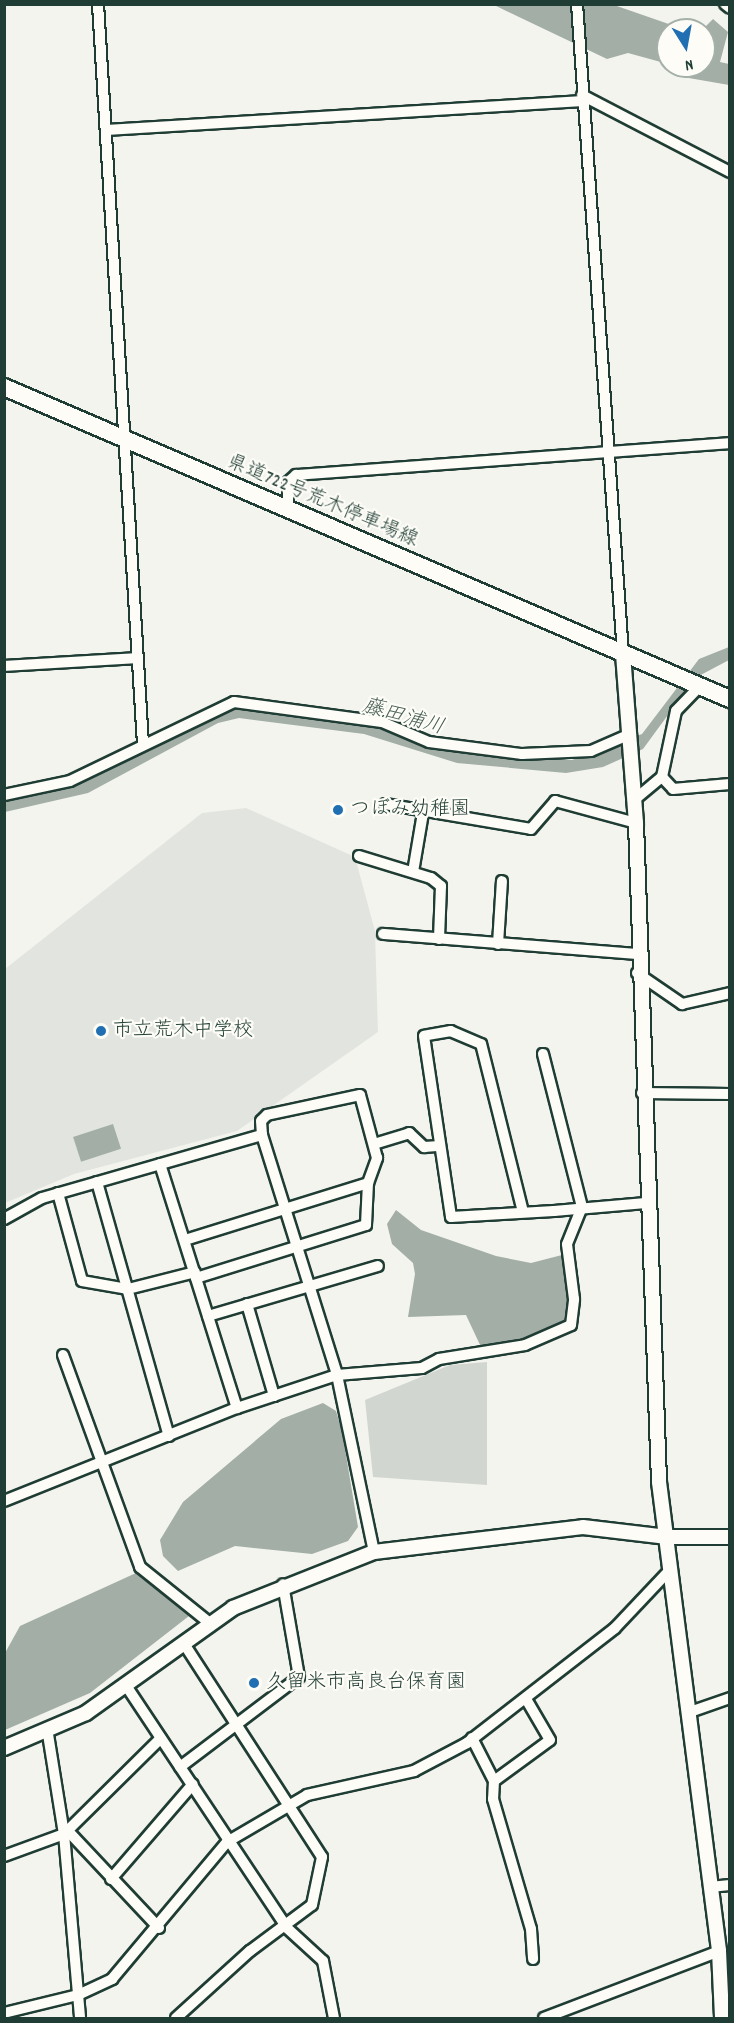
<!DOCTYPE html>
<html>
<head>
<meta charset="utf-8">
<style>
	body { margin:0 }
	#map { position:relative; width:734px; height:2023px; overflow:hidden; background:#f4f4ef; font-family:Dekko,"Klee One",sans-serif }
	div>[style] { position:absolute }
	.built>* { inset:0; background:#e2e5df }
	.green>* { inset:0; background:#d1d6d1 }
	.water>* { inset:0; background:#a3aea7; transform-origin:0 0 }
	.roads { filter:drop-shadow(2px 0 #1f3d34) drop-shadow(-2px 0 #1f3d34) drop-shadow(0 2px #1f3d34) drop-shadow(0 -2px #1f3d34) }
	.minor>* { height:10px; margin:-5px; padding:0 5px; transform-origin:5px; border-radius:5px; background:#fdfcf7 }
	.tertiary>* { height:14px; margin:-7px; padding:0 7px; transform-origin:7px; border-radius:7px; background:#fdfcf7 }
	.secondary>* { height:16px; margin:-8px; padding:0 8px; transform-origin:8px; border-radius:8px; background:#fdfcf7 }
	.dots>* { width:16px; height:16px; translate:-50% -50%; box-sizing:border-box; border:3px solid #fdfcf7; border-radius:50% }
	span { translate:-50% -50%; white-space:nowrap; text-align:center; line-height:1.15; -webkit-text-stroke:4.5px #fdfcf7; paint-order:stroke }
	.street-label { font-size:20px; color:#1f3d34 }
	.poi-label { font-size:20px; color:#1f3d34 }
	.left { translate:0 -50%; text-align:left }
	.water-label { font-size:21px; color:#475f56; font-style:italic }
	.frame { position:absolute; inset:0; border:6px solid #1f3d34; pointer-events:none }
	.north { position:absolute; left:656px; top:18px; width:60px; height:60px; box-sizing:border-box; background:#fdfcf7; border:2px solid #a4b0a9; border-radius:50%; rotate:169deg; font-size:16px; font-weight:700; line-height:24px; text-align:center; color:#1f3d34 }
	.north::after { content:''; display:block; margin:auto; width:21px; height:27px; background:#1f6fb2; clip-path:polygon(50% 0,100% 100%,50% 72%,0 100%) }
</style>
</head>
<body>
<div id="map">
	<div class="built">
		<i style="clip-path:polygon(246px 808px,355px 857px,375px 931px,378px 1032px,237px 1131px,74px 1174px,5px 1203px,5px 969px,202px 813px)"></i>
	</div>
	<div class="green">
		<i style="clip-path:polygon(487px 1362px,487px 1485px,373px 1477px,365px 1400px,450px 1365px)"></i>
	</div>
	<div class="water">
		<i style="clip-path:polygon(494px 5px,614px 5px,686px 30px,668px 30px,668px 64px,628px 53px,607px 59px)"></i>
		<i style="clip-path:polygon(713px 19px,728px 32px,720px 62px,729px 64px,729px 85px,683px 77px,670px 66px,704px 66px,702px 30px)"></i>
		<i style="clip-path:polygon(729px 647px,729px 660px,695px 678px,643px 749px,603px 767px,566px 773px,457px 763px,364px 734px,239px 718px,218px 723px,88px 793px,5px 812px,5px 800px,77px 785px,232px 707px,382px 727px,437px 748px,572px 760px,642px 734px,699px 659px)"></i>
		<i style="left:113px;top:1124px;width:26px;height:42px;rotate:72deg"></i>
		<i style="clip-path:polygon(396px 1210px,421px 1230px,496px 1256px,531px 1263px,562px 1255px,572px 1316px,541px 1334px,481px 1347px,466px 1315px,408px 1317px,415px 1274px,413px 1263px,392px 1244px,387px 1224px)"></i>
		<i style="clip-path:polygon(323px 1403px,336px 1411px,342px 1431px,358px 1527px,348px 1541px,312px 1554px,235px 1546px,178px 1571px,163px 1556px,160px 1540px,183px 1502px,281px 1419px)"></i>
		<i style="clip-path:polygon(136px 1573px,189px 1616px,90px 1693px,5px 1730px,5px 1653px,20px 1626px)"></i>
	</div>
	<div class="roads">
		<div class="minor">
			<i style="left:98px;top:4px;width:740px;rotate:86.52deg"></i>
			<i style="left:577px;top:4px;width:652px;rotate:85.95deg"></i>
			<i style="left:725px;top:4px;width:6px;rotate:39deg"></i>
			<i style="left:582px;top:95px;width:167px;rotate:27.5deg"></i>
			<i style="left:107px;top:130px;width:476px;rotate:-3.5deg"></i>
			<i style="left:288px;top:511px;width:29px;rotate:-90deg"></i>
			<i style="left:288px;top:482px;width:11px;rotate:-41deg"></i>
			<i style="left:296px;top:475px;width:435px;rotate:-4.2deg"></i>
			<i style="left:4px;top:666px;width:134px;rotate:-3.4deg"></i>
			<i style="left:699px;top:687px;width:33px;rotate:134deg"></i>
			<i style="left:676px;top:711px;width:67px;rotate:102deg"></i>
			<i style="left:662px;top:777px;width:16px;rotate:47deg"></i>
			<i style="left:673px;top:789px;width:57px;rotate:-5deg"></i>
			<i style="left:4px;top:795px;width:67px;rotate:-12deg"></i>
			<i style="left:70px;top:781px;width:182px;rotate:-25.7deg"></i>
			<i style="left:234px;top:702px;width:149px;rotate:7.7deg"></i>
			<i style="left:382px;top:722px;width:51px;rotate:23.1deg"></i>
			<i style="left:429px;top:742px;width:94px;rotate:7.4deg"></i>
			<i style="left:522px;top:754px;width:69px;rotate:-2.5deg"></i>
			<i style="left:591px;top:751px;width:40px;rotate:-23.4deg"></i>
			<i style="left:633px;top:801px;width:38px;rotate:-40deg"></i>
			<i style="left:385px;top:804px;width:148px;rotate:9.7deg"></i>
			<i style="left:531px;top:829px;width:37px;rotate:-49deg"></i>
			<i style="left:555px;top:801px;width:84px;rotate:15.2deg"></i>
			<i style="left:359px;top:856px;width:75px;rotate:17deg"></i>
			<i style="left:431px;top:878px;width:13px;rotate:39deg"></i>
			<i style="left:441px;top:886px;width:53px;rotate:92.2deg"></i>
			<i style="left:413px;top:872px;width:60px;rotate:-80.4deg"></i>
			<i style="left:383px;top:934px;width:256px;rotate:4.5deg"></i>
			<i style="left:498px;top:944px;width:63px;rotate:-86.4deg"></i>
			<i style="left:637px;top:973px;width:55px;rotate:34.6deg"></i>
			<i style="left:682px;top:1004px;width:49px;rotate:-12.9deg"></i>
			<i style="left:642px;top:1093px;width:88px;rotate:0.7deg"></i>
			<i style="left:374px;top:1144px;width:37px;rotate:-17deg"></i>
			<i style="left:409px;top:1133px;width:21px;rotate:43deg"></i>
			<i style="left:424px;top:1147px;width:16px;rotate:-4deg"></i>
			<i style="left:160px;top:1164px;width:256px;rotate:72.5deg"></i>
			<i style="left:97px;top:1182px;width:264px;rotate:74.2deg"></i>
			<i style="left:58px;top:1193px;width:91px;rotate:74.7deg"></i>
			<i style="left:82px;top:1281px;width:47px;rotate:9.9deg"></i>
			<i style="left:128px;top:1289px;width:69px;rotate:-14.2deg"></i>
			<i style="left:523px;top:1212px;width:173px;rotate:-104deg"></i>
			<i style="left:481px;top:1044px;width:33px;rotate:-157deg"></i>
			<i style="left:451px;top:1031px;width:27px;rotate:170deg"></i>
			<i style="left:424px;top:1036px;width:183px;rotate:81.5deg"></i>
			<i style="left:451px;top:1217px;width:103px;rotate:-3.3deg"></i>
			<i style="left:554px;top:1211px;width:92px;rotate:-5deg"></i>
			<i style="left:4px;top:1219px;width:43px;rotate:-28.9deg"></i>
			<i style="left:42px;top:1198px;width:229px;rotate:-16deg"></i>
			<i style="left:262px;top:1135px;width:251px;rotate:72.6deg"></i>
			<i style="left:337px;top:1375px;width:181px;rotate:78.2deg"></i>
			<i style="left:185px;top:1240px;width:192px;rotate:-17.3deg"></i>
			<i style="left:196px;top:1278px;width:178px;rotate:-17.3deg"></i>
			<i style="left:366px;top:1225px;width:42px;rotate:-87.3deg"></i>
			<i style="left:368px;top:1183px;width:27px;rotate:-70deg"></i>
			<i style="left:377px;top:1158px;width:65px;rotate:-105.1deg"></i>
			<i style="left:360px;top:1095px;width:95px;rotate:167.9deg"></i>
			<i style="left:267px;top:1115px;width:8px;rotate:135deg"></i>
			<i style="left:261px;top:1121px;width:14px;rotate:86deg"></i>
			<i style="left:247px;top:1304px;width:96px;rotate:73.6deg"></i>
			<i style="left:208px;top:1316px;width:177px;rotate:-16.4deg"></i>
			<i style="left:63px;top:1355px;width:226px;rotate:70deg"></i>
			<i style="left:140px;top:1567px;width:91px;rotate:38.8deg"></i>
			<i style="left:4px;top:1501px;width:251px;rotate:-21.8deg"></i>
			<i style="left:237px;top:1408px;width:105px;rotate:-18.3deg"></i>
			<i style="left:337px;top:1375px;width:85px;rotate:-4.7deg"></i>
			<i style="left:422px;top:1368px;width:19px;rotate:-28deg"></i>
			<i style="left:439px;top:1359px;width:87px;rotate:-9.2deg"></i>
			<i style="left:525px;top:1345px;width:50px;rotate:-23.5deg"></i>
			<i style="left:571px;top:1325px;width:26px;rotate:-83deg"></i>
			<i style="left:574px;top:1299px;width:55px;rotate:-97.3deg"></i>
			<i style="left:567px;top:1244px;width:40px;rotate:-68deg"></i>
			<i style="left:582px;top:1207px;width:158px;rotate:-104.3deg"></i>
			<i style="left:127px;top:1687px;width:289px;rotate:56.4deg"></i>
			<i style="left:287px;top:1928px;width:49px;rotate:42.5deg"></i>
			<i style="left:323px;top:1961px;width:58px;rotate:79.1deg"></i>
			<i style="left:687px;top:1713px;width:46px;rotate:-19.2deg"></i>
			<i style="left:47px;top:1728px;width:107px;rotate:80.9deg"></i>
			<i style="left:64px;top:1834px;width:185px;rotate:85deg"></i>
			<i style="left:472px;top:1738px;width:48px;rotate:62.9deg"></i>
			<i style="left:494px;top:1781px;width:18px;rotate:93deg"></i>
			<i style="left:493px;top:1799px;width:135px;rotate:73.7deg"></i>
			<i style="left:531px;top:1929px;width:30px;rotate:86deg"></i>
			<i style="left:180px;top:1767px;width:149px;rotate:-37.1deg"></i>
			<i style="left:299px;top:1677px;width:94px;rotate:-99.8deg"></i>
			<i style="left:494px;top:1781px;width:69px;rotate:-36.2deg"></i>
			<i style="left:550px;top:1740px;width:48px;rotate:-120.3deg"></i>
			<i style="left:68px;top:1831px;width:133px;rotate:46.8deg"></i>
			<i style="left:4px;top:1856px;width:64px;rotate:-20.1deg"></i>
			<i style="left:64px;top:1834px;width:136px;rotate:-44.7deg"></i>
			<i style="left:111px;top:1879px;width:125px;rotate:-49.2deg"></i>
			<i style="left:710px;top:1887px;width:20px;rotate:-6deg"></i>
			<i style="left:4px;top:2013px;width:76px;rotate:-13.7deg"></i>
			<i style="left:78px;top:1995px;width:38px;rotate:-25deg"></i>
			<i style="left:112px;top:1979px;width:179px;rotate:-50deg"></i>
			<i style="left:227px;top:1842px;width:93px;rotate:-30.4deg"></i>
			<i style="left:307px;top:1795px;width:110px;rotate:-12.6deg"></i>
			<i style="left:414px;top:1771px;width:60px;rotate:-27.8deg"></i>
			<i style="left:467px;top:1743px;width:187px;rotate:-37.8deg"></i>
			<i style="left:615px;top:1628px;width:77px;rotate:-46.6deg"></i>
			<i style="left:176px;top:2018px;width:100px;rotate:-42.2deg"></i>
			<i style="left:250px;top:1951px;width:77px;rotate:-36.6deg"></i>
			<i style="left:312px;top:1905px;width:49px;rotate:-78.2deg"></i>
			<i style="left:322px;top:1857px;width:254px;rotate:-122.9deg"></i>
			<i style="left:544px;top:2018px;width:187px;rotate:-20.9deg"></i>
		</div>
		<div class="tertiary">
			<i style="left:623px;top:654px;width:169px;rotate:85.6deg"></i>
			<i style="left:636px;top:823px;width:659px;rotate:88deg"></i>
			<i style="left:659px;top:1482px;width:473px;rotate:82.7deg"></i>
			<i style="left:719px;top:1951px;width:67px;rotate:87.4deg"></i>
			<i style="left:4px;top:1748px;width:89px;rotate:-23.1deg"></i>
			<i style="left:86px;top:1713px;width:181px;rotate:-35.5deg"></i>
			<i style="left:233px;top:1608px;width:152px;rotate:-21.7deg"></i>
			<i style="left:374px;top:1552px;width:210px;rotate:-6.8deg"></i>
			<i style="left:583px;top:1527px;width:85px;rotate:6.8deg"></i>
			<i style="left:667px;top:1537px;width:63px"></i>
		</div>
		<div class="secondary">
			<i style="left:4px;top:387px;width:790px;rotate:23.26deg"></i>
		</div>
	</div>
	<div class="dots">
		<i style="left:338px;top:810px;background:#1f6fb2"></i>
		<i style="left:101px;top:1031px;background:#1f6fb2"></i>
		<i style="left:254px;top:1683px;background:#1f6fb2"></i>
	</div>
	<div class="street-label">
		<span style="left:322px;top:502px;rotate:23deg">県道722号荒木停車場線</span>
	</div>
	<div class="poi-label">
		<span class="left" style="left:350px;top:810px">つぼみ幼稚園</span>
		<span class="left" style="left:113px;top:1031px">市立荒木中学校</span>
		<span class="left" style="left:266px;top:1683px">久留米市高良台保育園</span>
	</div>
	<div class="water-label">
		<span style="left:403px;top:718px;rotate:16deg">藤田浦川</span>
	</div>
	<div class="frame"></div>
	<div class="north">N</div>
</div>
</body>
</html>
